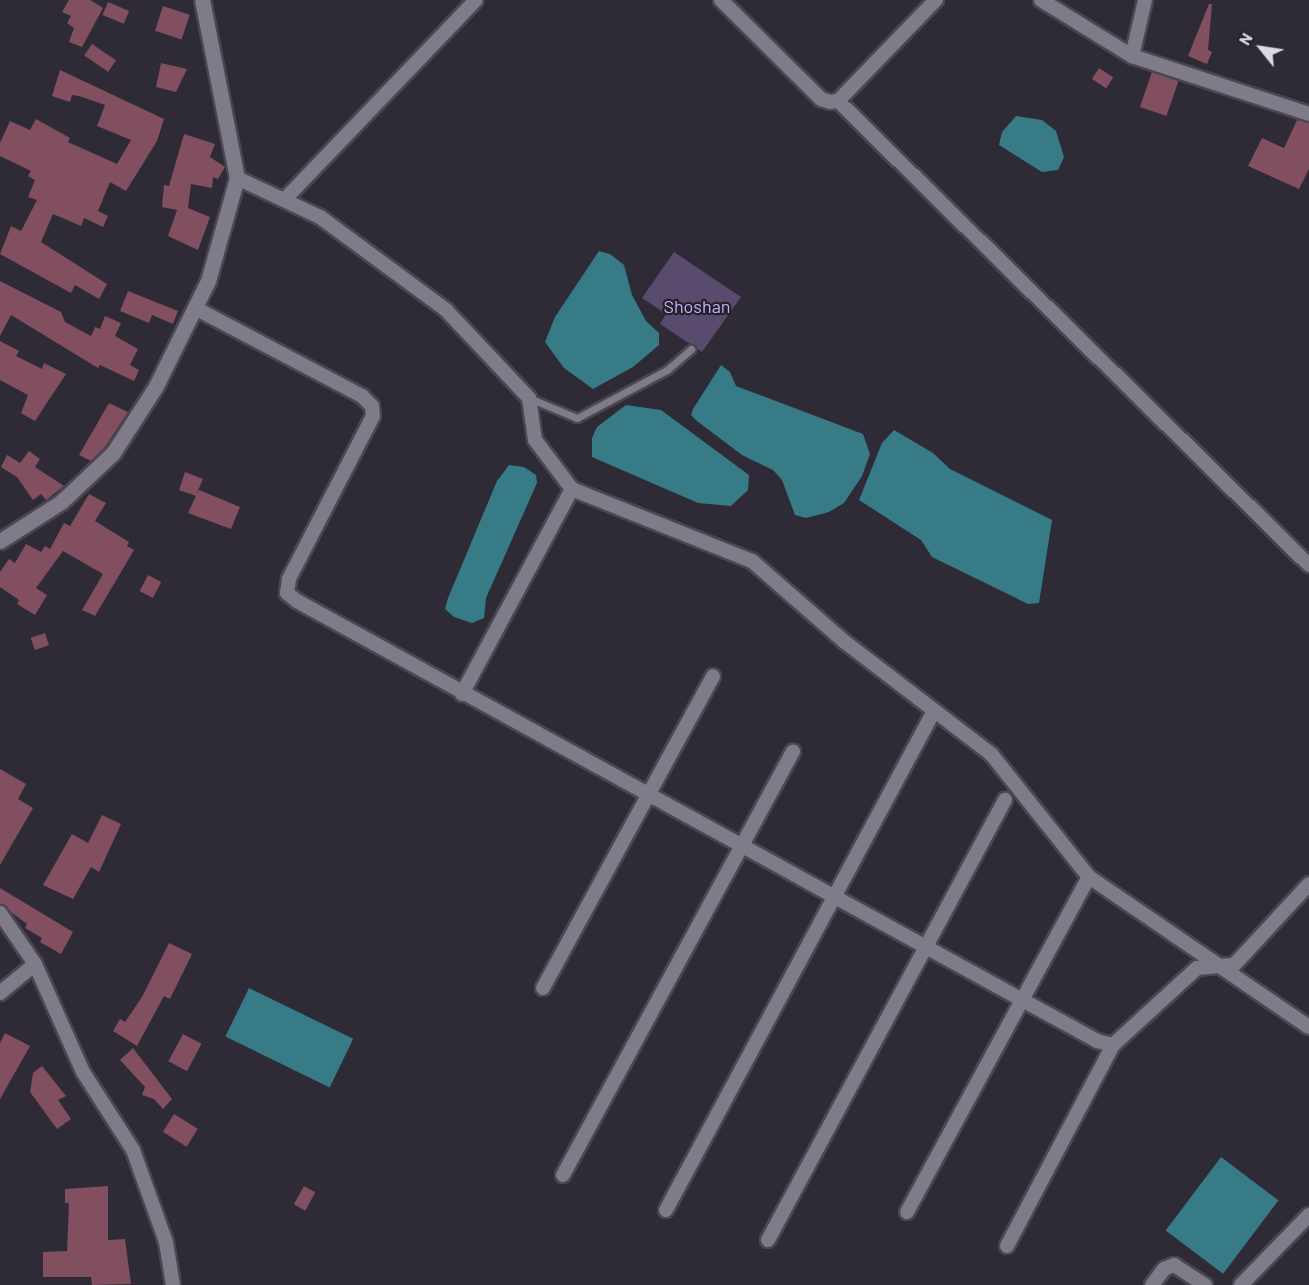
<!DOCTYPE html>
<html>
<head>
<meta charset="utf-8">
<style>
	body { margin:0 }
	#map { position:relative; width:1309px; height:1285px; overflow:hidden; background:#2e2a36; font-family:Barlow,sans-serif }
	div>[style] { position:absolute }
	.green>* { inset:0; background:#584b6d }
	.water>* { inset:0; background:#367b86; transform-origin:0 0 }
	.building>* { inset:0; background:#814f60; transform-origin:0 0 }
	.roads { filter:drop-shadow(2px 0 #4a4750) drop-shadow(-2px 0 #4a4750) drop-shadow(0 2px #4a4750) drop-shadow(0 -2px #4a4750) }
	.lane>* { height:7px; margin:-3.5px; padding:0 3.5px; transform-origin:3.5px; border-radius:3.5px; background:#807b89 }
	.street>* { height:14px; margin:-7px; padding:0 7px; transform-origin:7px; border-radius:7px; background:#807b89 }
	.secondary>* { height:15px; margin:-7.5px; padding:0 7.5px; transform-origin:7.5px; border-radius:7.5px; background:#807b89 }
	span { translate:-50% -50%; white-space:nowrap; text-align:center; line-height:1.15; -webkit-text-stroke:4.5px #25212b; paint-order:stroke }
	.park-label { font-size:18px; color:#c9aff5 }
	.north { position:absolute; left:1231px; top:18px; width:60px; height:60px; -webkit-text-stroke:4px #25212b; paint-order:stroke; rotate:300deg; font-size:16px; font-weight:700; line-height:24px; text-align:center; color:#dcdae1 }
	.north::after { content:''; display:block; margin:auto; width:21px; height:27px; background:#dcdae1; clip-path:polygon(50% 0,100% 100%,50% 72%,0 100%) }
</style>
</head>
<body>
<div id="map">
	<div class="green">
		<i style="clip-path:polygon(674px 252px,741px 297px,702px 352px,660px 324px,666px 314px,642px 298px)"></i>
	</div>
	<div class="water">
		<i style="clip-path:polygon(1016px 116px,1042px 120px,1056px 131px,1064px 157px,1058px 170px,1042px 172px,999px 145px,1002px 132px)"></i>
		<i style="clip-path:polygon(599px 251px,610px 254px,624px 265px,632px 295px,646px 321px,659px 333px,659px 345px,633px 367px,593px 389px,564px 368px,545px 342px,555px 317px)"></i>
		<i style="clip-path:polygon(721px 365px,730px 372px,736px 386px,863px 434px,870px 454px,862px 476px,844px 503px,829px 512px,806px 518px,795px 515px,782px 480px,773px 470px,742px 455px,697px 421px,691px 415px,693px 409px)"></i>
		<i style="clip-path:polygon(626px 405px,661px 410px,749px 475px,748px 490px,731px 506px,698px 503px,592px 457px,592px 438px,597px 427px)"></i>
		<i style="clip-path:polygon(894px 430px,933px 453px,950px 469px,1052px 520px,1039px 603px,1028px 604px,932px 557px,921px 540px,859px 500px,882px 443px)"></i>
		<i style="clip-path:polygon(509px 465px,524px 467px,536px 475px,537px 483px,486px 598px,484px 618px,472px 623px,454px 617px,445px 609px,448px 598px,497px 481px)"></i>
		<i style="left:249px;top:988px;width:116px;height:54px;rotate:26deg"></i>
		<i style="left:1221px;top:1157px;width:72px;height:92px;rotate:37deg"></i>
	</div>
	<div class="building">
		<i style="clip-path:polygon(69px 0,90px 0,103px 8px,82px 47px,69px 42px,74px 28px,67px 23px,71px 16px,62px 12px)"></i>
		<i style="left:108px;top:2px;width:23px;height:14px;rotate:23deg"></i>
		<i style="clip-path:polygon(1209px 4px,1212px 4px,1208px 50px,1212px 52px,1207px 64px,1188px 56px)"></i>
		<i style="left:163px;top:6px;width:28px;height:26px;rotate:18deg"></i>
		<i style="left:92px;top:44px;width:29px;height:14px;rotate:34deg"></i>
		<i style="clip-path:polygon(161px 63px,187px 69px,176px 92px,156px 87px)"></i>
		<i style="left:1099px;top:68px;width:17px;height:13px;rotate:33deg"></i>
		<i style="clip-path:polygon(60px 70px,164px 119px,157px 141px,126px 191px,110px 182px,98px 211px,108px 216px,103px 227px,84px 218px,81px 226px,53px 214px,41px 242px,107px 284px,99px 299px,75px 285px,71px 293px,0 254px,11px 226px,21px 231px,37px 200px,28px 197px,35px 180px,28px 176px,31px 171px,0 156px,0 143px,10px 121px,30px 130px,36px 119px,70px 138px,68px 142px,117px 164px,131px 140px,97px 126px,105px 105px,79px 96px,72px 95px,70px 102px,52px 96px)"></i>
		<i style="left:1152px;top:72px;width:28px;height:37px;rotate:19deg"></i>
		<i style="clip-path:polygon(1297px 120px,1309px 123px,1309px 169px,1299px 189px,1248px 166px,1262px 138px,1284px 148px)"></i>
		<i style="clip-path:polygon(184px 134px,215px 144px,210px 157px,225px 167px,218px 179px,213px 177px,212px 188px,191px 184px,188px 208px,210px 217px,198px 250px,168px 236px,177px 210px,162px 207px,164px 185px,169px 186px)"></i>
		<i style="clip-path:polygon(0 281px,61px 312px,65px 322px,91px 336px,95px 327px,100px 329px,105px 316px,121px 323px,115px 336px,138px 349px,130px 365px,139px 370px,134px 381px,100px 365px,98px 368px,11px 315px,0 336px)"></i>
		<i style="clip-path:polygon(128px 291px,178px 311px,173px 324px,152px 315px,149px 323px,120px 311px)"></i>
		<i style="clip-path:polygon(0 341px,19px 351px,16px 356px,42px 369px,44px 363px,66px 374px,35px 421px,21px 413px,28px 395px,0 380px)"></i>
		<i style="clip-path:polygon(109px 403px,128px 412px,105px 447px,91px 461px,79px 455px)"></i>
		<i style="clip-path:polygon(29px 451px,40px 459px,35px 467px,64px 486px,46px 500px,41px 494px,33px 500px,17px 477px,1px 467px,7px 455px,20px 463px)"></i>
		<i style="clip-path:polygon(185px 472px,203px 479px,196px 495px,199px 490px,240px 507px,231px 529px,188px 513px,196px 496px,179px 490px)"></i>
		<i style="clip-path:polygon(89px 494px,106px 503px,95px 521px,129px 542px,127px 546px,134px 550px,95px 616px,82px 610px,103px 574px,63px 551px,36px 588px,47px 595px,35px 615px,17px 604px,19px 600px,0 587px,0 572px,9px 559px,15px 563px,26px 544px,41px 552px,45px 546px,50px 549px,64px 523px,70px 526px)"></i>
		<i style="left:148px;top:575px;width:15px;height:18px;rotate:28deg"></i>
		<i style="left:45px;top:633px;width:13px;height:15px;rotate:72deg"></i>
		<i style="clip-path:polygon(0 769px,26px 784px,18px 799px,33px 808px,0 865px)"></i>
		<i style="clip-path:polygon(102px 815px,121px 824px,99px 872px,91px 867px,73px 899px,43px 885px,72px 834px,88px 843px)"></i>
		<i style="clip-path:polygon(0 888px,73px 932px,61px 954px,40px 942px,42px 938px,25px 928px,27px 924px,0 904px)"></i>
		<i style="clip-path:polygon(169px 943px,192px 954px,170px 999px,164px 996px,137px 1046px,113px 1031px,120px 1019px,125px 1022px,142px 997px)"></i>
		<i style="clip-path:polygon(5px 1033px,30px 1046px,0 1099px,0 1043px)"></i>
		<i style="left:183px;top:1034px;width:21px;height:31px;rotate:28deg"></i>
		<i style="clip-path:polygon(133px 1048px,172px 1099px,163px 1109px,154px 1099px,142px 1095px,145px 1087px,120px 1060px)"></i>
		<i style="clip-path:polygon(42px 1066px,66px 1096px,58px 1100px,71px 1119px,57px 1129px,30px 1092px,33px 1073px)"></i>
		<i style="left:174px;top:1114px;width:28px;height:21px;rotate:32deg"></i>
		<i style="clip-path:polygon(108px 1186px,108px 1240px,125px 1239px,131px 1284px,92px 1285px,91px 1277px,43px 1277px,43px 1252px,67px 1251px,69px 1203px,65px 1203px,65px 1189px)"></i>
		<i style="left:304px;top:1186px;width:13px;height:21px;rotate:29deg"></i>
	</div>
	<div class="roads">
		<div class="lane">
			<i style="left:529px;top:398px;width:52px;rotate:22.6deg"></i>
			<i style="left:577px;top:418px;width:102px;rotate:-28.1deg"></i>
			<i style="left:667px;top:370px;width:32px;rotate:-41deg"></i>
		</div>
		<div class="street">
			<i style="left:721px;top:0;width:141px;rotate:44.7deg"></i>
			<i style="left:821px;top:99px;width:9px;rotate:18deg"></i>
			<i style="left:830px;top:102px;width:8px;rotate:-7deg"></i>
			<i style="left:838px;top:101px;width:141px;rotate:-45.9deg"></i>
			<i style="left:1041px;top:0;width:107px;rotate:31.6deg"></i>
			<i style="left:1132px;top:56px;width:186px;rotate:18.1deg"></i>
			<i style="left:1132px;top:56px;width:57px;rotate:-76.9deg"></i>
			<i style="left:838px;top:101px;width:661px;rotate:44.57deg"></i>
			<i style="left:237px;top:178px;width:92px;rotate:25.2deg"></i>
			<i style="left:320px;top:217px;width:157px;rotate:36.4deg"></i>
			<i style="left:446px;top:310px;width:121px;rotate:46.7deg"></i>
			<i style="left:529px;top:398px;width:42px;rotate:81.9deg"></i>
			<i style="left:535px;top:440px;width:61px;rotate:52.9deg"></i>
			<i style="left:572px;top:489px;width:194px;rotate:21.8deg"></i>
			<i style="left:752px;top:561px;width:123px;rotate:41.1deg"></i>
			<i style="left:845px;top:642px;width:185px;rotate:37.5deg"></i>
			<i style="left:992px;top:755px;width:156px;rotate:51.5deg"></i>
			<i style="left:1089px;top:877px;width:266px;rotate:34.3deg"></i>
			<i style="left:286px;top:198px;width:274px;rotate:-46.2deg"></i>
			<i style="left:195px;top:308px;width:189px;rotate:27.8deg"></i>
			<i style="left:362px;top:396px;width:14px;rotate:45deg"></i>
			<i style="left:372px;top:406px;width:10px;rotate:84deg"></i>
			<i style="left:373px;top:416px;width:183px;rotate:117.3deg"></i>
			<i style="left:289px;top:579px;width:14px;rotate:98deg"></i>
			<i style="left:287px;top:593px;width:13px;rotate:39deg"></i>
			<i style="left:297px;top:601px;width:913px;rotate:28.81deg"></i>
			<i style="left:1097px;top:1041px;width:16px;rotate:14deg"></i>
			<i style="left:1113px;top:1045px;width:114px;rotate:-42.5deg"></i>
			<i style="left:1197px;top:968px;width:37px;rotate:-5deg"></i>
			<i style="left:1234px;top:965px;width:110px;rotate:-47.2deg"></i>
			<i style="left:462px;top:694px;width:233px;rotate:-61.8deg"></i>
			<i style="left:0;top:913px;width:62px;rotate:55.5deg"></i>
			<i style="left:35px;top:964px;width:118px;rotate:66deg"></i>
			<i style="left:83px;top:1072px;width:93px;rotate:57.3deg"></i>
			<i style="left:133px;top:1150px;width:98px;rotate:70.3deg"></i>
			<i style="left:166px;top:1242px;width:44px;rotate:80.8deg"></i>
			<i style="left:543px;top:988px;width:355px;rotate:-61.4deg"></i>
			<i style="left:0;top:993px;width:45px;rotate:-39.6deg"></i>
			<i style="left:563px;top:1175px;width:482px;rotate:-61.5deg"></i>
			<i style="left:666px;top:1210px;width:566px;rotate:-61.76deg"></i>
			<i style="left:907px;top:1212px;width:381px;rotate:-61.5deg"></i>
			<i style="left:768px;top:1240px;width:500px;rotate:-61.7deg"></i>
			<i style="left:1007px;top:1246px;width:227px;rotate:-62.2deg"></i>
			<i style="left:1152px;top:1285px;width:20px;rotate:-53deg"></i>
			<i style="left:1164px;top:1269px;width:11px;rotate:-22deg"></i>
			<i style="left:1174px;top:1265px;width:37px;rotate:33deg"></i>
			<i style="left:1241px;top:1285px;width:98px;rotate:-45.8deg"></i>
		</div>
		<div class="secondary">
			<i style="left:0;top:541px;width:72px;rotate:-32.6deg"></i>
			<i style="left:61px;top:502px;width:71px;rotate:-43.3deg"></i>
			<i style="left:113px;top:453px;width:80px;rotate:-57.3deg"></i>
			<i style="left:156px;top:386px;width:117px;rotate:-63.7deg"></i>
			<i style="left:208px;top:281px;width:107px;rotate:-74.3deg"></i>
			<i style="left:237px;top:178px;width:181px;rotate:-101.1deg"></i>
		</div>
	</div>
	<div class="park-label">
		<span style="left:697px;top:306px">Shoshan</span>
	</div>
	<div class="north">N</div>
</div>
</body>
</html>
